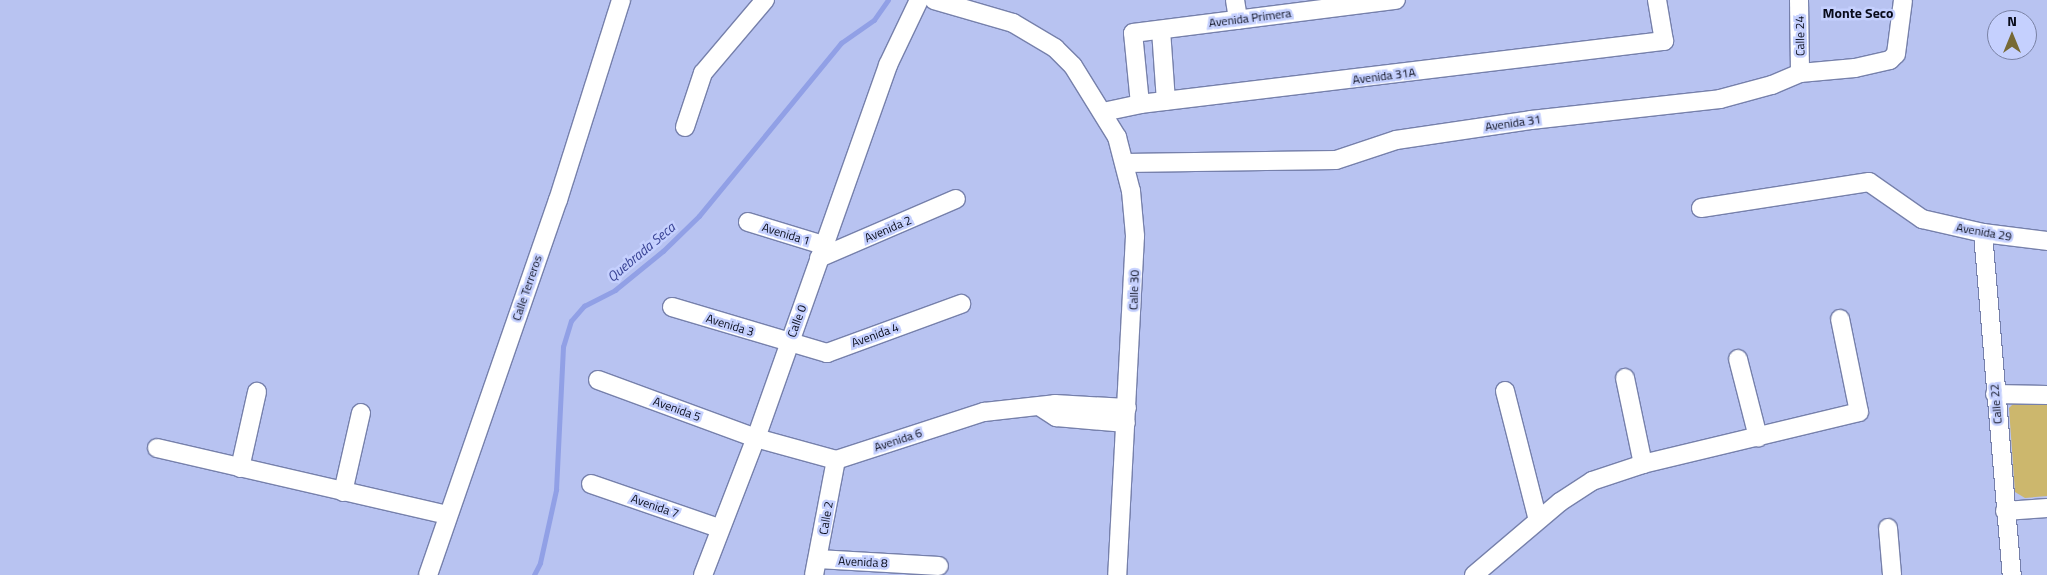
<!DOCTYPE html>
<html>
<head>
<meta charset="utf-8">
<style>
	body { margin:0 }
	#map { position:relative; width:2047px; height:575px; overflow:hidden; background:#b8c3f1; font-family:"Titillium Web",sans-serif }
	div>[style] { position:absolute }
	.green>* { inset:0; background:#ccb76d }
	.stream>* { height:4.5px; margin:-2.25px; padding:0 2.25px; transform-origin:2.25px; border-radius:2.25px; background:#91a0e6 }
	.roads { filter:drop-shadow(1px 0 #7680ab) drop-shadow(-1px 0 #7680ab) drop-shadow(0 1px #7680ab) drop-shadow(0 -1px #7680ab) }
	.minor>* { height:18px; margin:-9px; padding:0 9px; transform-origin:9px; border-radius:9px; background:#fff }
	span { translate:-50% -50%; white-space:nowrap; text-align:center; line-height:1.15; -webkit-text-stroke:5px #c5d0fe; paint-order:stroke }
	.street-label { font-size:12px; color:#080b1a }
	.neighbourhood-label { font-size:14px; color:#080b1a; font-weight:700 }
	.water-label { font-size:14px; color:#394395; font-style:italic }
	.north { position:absolute; left:1987px; top:10px; width:50px; height:50px; box-sizing:border-box; background:#c5d0fe; border:1px solid #7981a3; border-radius:50%; rotate:0deg; font-size:14px; font-weight:700; line-height:20px; text-align:center; color:#080b1a }
	.north::after { content:''; display:block; margin:auto; width:18px; height:22px; background:#776936; clip-path:polygon(50% 0,100% 100%,50% 72%,0 100%) }
</style>
</head>
<body>
<div id="map">
	<div class="green">
		<i style="clip-path:polygon(2016px 401px,2047px 401px,2047px 496px,2025px 498px,2015px 492px,2009px 408px)"></i>
	</div>
	<div class="stream">
		<i style="left:534px;top:575px;width:13px;rotate:-63deg"></i>
		<i style="left:540px;top:563px;width:75px;rotate:-77.6deg"></i>
		<i style="left:556px;top:490px;width:143px;rotate:-87.2deg"></i>
		<i style="left:563px;top:347px;width:27px;rotate:-73deg"></i>
		<i style="left:571px;top:321px;width:20px;rotate:-49deg"></i>
		<i style="left:584px;top:306px;width:35px;rotate:-27deg"></i>
		<i style="left:615px;top:290px;width:62px;rotate:-39.1deg"></i>
		<i style="left:663px;top:251px;width:50px;rotate:-44.2deg"></i>
		<i style="left:699px;top:216px;width:224px;rotate:-50.6deg"></i>
		<i style="left:841px;top:43px;width:40px;rotate:-34.9deg"></i>
		<i style="left:874px;top:20px;width:24px;rotate:-55deg"></i>
	</div>
	<div class="roads">
		<div class="minor">
			<i style="left:934px;top:0;width:82px;rotate:16.2deg"></i>
			<i style="left:1013px;top:23px;width:49px;rotate:30.8deg"></i>
			<i style="left:1055px;top:48px;width:25px;rotate:45deg"></i>
			<i style="left:1073px;top:66px;width:84px;rotate:58.2deg"></i>
			<i style="left:1117px;top:137px;width:56px;rotate:75.5deg"></i>
			<i style="left:1131px;top:191px;width:45px;rotate:84.9deg"></i>
			<i style="left:1135px;top:236px;width:339px;rotate:93deg"></i>
			<i style="left:1235px;top:0;width:20px;rotate:81deg"></i>
			<i style="left:1799px;top:0;width:73px;rotate:89.2deg"></i>
			<i style="left:1161px;top:30px;width:71px;rotate:86deg"></i>
			<i style="left:1140px;top:104px;width:71px;rotate:-95.6deg"></i>
			<i style="left:1133px;top:33px;width:265px;rotate:-7.2deg"></i>
			<i style="left:1103px;top:112px;width:38px;rotate:-12deg"></i>
			<i style="left:1140px;top:104px;width:528px;rotate:-6.86deg"></i>
			<i style="left:1664px;top:41px;width:42px;rotate:-99.7deg"></i>
			<i style="left:685px;top:127px;width:57px;rotate:-71.6deg"></i>
			<i style="left:703px;top:73px;width:96px;rotate:-49.7deg"></i>
			<i style="left:1125px;top:163px;width:211px;rotate:-0.8deg"></i>
			<i style="left:1336px;top:160px;width:63px;rotate:-18.4deg"></i>
			<i style="left:1396px;top:140px;width:136px;rotate:-8.4deg"></i>
			<i style="left:1531px;top:120px;width:190px;rotate:-6.3deg"></i>
			<i style="left:1720px;top:99px;width:54px;rotate:-15.1deg"></i>
			<i style="left:1772px;top:85px;width:30px;rotate:-23deg"></i>
			<i style="left:1800px;top:73px;width:55px;rotate:-5.2deg"></i>
			<i style="left:1855px;top:68px;width:36px;rotate:-13deg"></i>
			<i style="left:1890px;top:60px;width:8px;rotate:-45deg"></i>
			<i style="left:1896px;top:54px;width:54px;rotate:-82.6deg"></i>
			<i style="left:1701px;top:208px;width:170px;rotate:-8.8deg"></i>
			<i style="left:1869px;top:182px;width:65px;rotate:34.9deg"></i>
			<i style="left:1922px;top:219px;width:63px;rotate:12.9deg"></i>
			<i style="left:1983px;top:233px;width:64px;rotate:7.1deg"></i>
			<i style="left:748px;top:222px;width:78px;rotate:17deg"></i>
			<i style="left:1983px;top:233px;width:343px;rotate:85.2deg"></i>
			<i style="left:819px;top:258px;width:149px;rotate:-23.3deg"></i>
			<i style="left:672px;top:307px;width:162px;rotate:16.5deg"></i>
			<i style="left:827px;top:353px;width:143px;rotate:-20.1deg"></i>
			<i style="left:1738px;top:359px;width:81px;rotate:75.6deg"></i>
			<i style="left:1625px;top:378px;width:88px;rotate:78.2deg"></i>
			<i style="left:598px;top:380px;width:168px;rotate:20.2deg"></i>
			<i style="left:756px;top:438px;width:83px;rotate:15.4deg"></i>
			<i style="left:836px;top:460px;width:156px;rotate:-18deg"></i>
			<i style="left:984px;top:412px;width:71px;rotate:-6.4deg"></i>
			<i style="left:1055px;top:404px;width:72px;rotate:3.2deg"></i>
			<i style="left:1505px;top:391px;width:133px;rotate:75.7deg"></i>
			<i style="left:1995px;top:394px;width:52px;rotate:1.1deg"></i>
			<i style="left:1042px;top:408px;width:17px;rotate:33deg"></i>
			<i style="left:1056px;top:417px;width:70px;rotate:4.9deg"></i>
			<i style="left:157px;top:448px;width:298px;rotate:13deg"></i>
			<i style="left:240px;top:468px;width:78px;rotate:-77.4deg"></i>
			<i style="left:591px;top:484px;width:135px;rotate:19deg"></i>
			<i style="left:343px;top:492px;width:81px;rotate:-77.2deg"></i>
			<i style="left:2005px;top:511px;width:42px;rotate:-4.1deg"></i>
			<i style="left:1888px;top:528px;width:47px;rotate:85.1deg"></i>
			<i style="left:818px;top:559px;width:121px;rotate:3.3deg"></i>
			<i style="left:428px;top:575px;width:397px;rotate:-70.9deg"></i>
			<i style="left:558px;top:200px;width:210px;rotate:-72.5deg"></i>
			<i style="left:703px;top:575px;width:147px;rotate:-68.9deg"></i>
			<i style="left:756px;top:438px;width:396px;rotate:-70.5deg"></i>
			<i style="left:888px;top:65px;width:72px;rotate:-64.5deg"></i>
			<i style="left:814px;top:575px;width:117px;rotate:-79.2deg"></i>
			<i style="left:1474px;top:575px;width:113px;rotate:-40.3deg"></i>
			<i style="left:1560px;top:502px;width:38px;rotate:-33deg"></i>
			<i style="left:1592px;top:481px;width:54px;rotate:-18.4deg"></i>
			<i style="left:1643px;top:464px;width:222px;rotate:-13.5deg"></i>
			<i style="left:1859px;top:412px;width:95px;rotate:-101.5deg"></i>
		</div>
	</div>
	<div class="street-label">
		<span style="left:1250px;top:18px;rotate:-7deg">Avenida Primera</span>
		<span style="left:1800px;top:36px;rotate:-91deg">Calle 24</span>
		<span style="left:1384px;top:76px;rotate:-7deg">Avenida 31A</span>
		<span style="left:1513px;top:123px;rotate:-8deg">Avenida 31</span>
		<span style="left:888px;top:229px;rotate:-23deg">Avenida 2</span>
		<span style="left:1984px;top:232px;rotate:10deg">Avenida 29</span>
		<span style="left:786px;top:234px;rotate:17deg">Avenida 1</span>
		<span style="left:527px;top:288px;rotate:-71deg">Calle Terreros</span>
		<span style="left:1134px;top:290px;rotate:-88deg">Calle 30</span>
		<span style="left:797px;top:321px;rotate:-70deg">Calle 0</span>
		<span style="left:730px;top:325px;rotate:17deg">Avenida 3</span>
		<span style="left:875px;top:335px;rotate:-20deg">Avenida 4</span>
		<span style="left:1996px;top:404px;rotate:-95deg">Calle 22</span>
		<span style="left:677px;top:409px;rotate:20deg">Avenida 5</span>
		<span style="left:898px;top:440px;rotate:-18deg">Avenida 6</span>
		<span style="left:655px;top:506px;rotate:19deg">Avenida 7</span>
		<span style="left:826px;top:518px;rotate:-80deg">Calle 2</span>
		<span style="left:863px;top:562px;rotate:3deg">Avenida 8</span>
	</div>
	<div class="neighbourhood-label">
		<span style="left:1858px;top:13px">Monte Seco</span>
	</div>
	<div class="water-label">
		<span style="left:641px;top:252px;rotate:-40deg">Quebrada Seca</span>
	</div>
	<div class="north">N</div>
</div>
</body>
</html>
